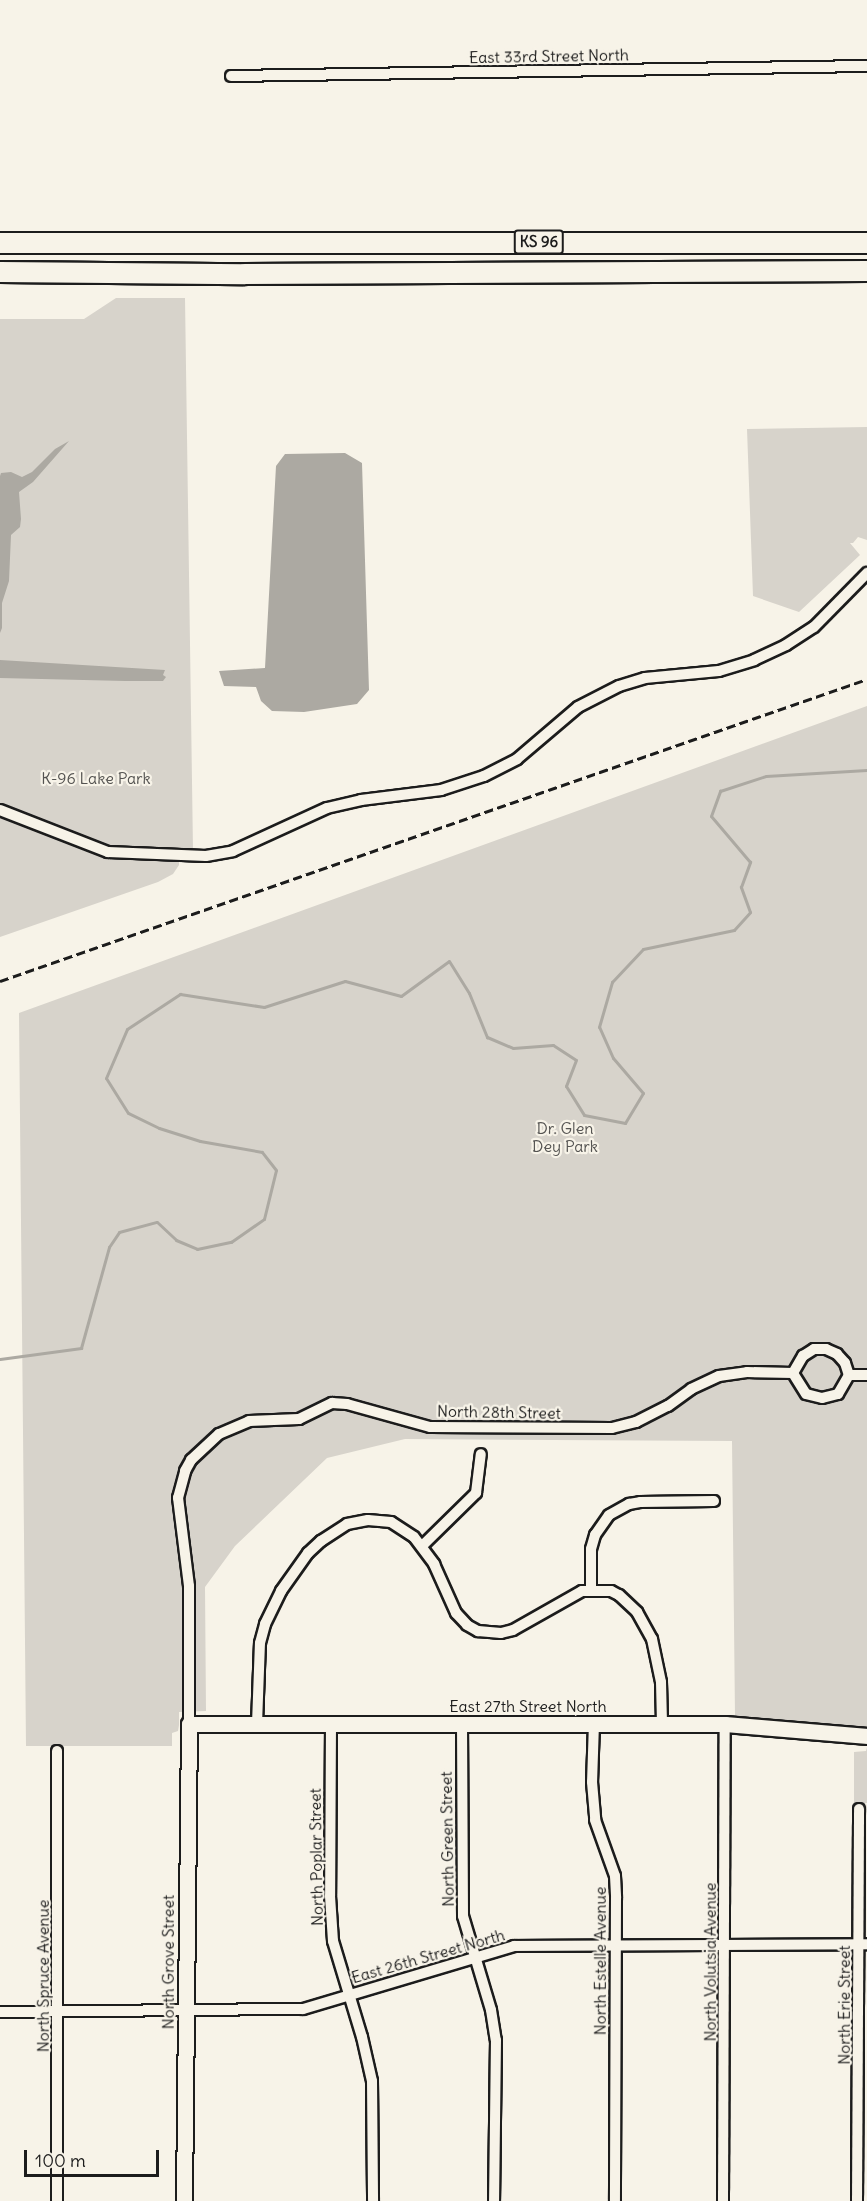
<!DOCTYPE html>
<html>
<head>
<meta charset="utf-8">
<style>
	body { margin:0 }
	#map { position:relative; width:867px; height:2201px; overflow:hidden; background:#f7f3e8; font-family:Delius,sans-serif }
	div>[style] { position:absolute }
	.green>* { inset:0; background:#d7d3cb }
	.water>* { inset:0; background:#aca9a2 }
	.stream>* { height:3px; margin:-1.5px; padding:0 1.5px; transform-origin:1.5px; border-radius:1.5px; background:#aca9a2 }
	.roads { filter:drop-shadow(2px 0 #1c1c1c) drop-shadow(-2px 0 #1c1c1c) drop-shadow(0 2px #1c1c1c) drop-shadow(0 -2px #1c1c1c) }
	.street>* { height:10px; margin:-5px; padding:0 5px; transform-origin:5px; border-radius:5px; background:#f7f3e8 }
	.secondary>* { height:15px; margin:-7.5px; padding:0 7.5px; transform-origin:7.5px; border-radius:7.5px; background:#f7f3e8 }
	.highway>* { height:20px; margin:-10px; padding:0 10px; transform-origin:10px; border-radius:10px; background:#f7f3e8 }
	.rail>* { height:3px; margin-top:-1.5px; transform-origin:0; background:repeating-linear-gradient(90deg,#1c1c1c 0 9px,transparent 0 13.5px) }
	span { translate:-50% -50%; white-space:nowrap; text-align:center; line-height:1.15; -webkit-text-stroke:4.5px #f7f3e8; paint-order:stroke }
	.shield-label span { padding:2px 4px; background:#f7f3e8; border:2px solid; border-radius:4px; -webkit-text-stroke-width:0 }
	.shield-label { font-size:15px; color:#1c1c1c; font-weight:700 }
	.street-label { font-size:16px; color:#1c1c1c }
	.park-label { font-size:16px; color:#545351 }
	.scale { position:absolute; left:24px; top:2150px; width:135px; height:27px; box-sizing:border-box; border:3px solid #1c1c1c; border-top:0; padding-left:8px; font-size:18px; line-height:21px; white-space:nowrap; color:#1c1c1c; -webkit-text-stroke:4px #f7f3e8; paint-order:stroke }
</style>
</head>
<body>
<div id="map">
	<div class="green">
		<i style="clip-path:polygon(116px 298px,185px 298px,193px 850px,179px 850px,179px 865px,173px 874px,158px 882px,0 937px,0 319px,84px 319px)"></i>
		<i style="clip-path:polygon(867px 427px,867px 540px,858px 537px,853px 543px,850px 543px,860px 555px,799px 612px,753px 596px,747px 429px)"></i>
		<i style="clip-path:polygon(867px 706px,867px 1729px,845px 1729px,735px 1716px,732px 1441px,405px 1439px,327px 1458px,235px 1546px,205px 1587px,206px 1711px,179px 1712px,179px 1725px,178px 1731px,172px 1733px,172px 1746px,26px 1746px,19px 1013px)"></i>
		<i style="clip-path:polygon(867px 1747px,867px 1803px,854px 1803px,854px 1752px,866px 1751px)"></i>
	</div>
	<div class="water">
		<i style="clip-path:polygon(69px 441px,33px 482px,19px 492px,21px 519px,20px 527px,11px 535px,9px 581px,2px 603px,2px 628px,0 633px,0 476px,1px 473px,11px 472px,22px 477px,32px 472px,55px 449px)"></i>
		<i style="clip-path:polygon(345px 453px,362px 463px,369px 690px,357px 704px,304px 712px,272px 711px,261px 701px,256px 687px,224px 686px,219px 671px,265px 668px,276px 466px,285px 454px)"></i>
		<i style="clip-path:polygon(0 660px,165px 670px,163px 675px,166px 677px,163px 681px,125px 681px,0 678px)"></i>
	</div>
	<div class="stream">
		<i style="left:0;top:1359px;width:82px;rotate:-7.7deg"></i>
		<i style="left:81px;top:1348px;width:105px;rotate:-74.5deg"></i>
		<i style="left:109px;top:1247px;width:18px;rotate:-56deg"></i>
		<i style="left:119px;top:1232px;width:39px;rotate:-15deg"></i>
		<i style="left:157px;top:1222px;width:26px;rotate:43deg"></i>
		<i style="left:176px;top:1240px;width:23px;rotate:23deg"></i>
		<i style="left:197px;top:1249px;width:35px;rotate:-12deg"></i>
		<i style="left:231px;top:1242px;width:40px;rotate:-34.9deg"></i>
		<i style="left:264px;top:1219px;width:50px;rotate:-76.2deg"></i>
		<i style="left:276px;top:1170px;width:23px;rotate:-128deg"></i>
		<i style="left:262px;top:1152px;width:63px;rotate:-169.9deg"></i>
		<i style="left:200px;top:1141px;width:43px;rotate:-162.4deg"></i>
		<i style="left:159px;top:1128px;width:34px;rotate:-154deg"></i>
		<i style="left:128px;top:1113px;width:41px;rotate:-122.2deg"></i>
		<i style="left:106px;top:1078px;width:53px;rotate:-66.8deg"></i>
		<i style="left:127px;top:1029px;width:64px;rotate:-33.4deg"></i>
		<i style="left:180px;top:994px;width:85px;rotate:8.8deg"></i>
		<i style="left:264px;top:1007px;width:85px;rotate:-17.8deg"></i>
		<i style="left:345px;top:981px;width:58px;rotate:15deg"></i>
		<i style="left:401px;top:996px;width:59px;rotate:-36.1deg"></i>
		<i style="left:449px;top:961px;width:38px;rotate:58deg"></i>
		<i style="left:469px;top:993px;width:48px;rotate:67.8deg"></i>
		<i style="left:487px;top:1037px;width:28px;rotate:23deg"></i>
		<i style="left:513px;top:1048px;width:40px;rotate:-4.3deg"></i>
		<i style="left:553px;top:1045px;width:27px;rotate:33deg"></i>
		<i style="left:576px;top:1060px;width:28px;rotate:111deg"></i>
		<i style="left:566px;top:1086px;width:34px;rotate:58deg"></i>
		<i style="left:584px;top:1115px;width:42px;rotate:11deg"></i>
		<i style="left:625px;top:1123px;width:35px;rotate:-59deg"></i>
		<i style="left:643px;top:1093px;width:46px;rotate:-130.6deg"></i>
		<i style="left:613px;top:1058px;width:34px;rotate:-114deg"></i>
		<i style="left:599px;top:1027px;width:47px;rotate:-73.9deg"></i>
		<i style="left:612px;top:982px;width:45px;rotate:-46.8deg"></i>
		<i style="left:643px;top:949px;width:93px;rotate:-11.8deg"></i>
		<i style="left:734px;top:930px;width:24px;rotate:-48deg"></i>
		<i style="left:750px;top:912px;width:27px;rotate:-110deg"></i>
		<i style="left:741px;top:887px;width:27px;rotate:-70deg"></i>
		<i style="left:750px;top:862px;width:60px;rotate:-130.3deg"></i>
		<i style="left:711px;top:816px;width:27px;rotate:-70deg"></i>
		<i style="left:720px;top:791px;width:48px;rotate:-18.1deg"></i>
		<i style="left:766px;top:776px;width:101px;rotate:-3.4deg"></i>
	</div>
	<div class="roads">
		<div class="street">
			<i style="left:231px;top:76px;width:636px;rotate:-0.9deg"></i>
			<i style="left:0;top:810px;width:116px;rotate:21.3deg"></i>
			<i style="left:108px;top:852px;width:98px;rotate:2.3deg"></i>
			<i style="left:206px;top:856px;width:27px;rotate:-10deg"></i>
			<i style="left:233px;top:851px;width:103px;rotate:-24.6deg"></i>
			<i style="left:327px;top:808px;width:35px;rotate:-13deg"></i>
			<i style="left:361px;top:800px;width:81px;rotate:-7.1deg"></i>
			<i style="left:441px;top:790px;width:45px;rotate:-18deg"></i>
			<i style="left:484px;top:776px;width:37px;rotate:-27deg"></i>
			<i style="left:517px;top:759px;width:80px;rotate:-40.4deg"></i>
			<i style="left:578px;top:707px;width:46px;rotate:-27.1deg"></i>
			<i style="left:619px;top:686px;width:27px;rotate:-17deg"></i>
			<i style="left:645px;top:678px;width:74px;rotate:-5.4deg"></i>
			<i style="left:719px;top:671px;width:37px;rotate:-17deg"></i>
			<i style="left:754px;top:660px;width:35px;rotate:-25deg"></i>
			<i style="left:786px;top:645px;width:33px;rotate:-33deg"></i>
			<i style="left:814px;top:627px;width:76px;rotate:-45.5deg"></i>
			<i style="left:814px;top:1349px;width:12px"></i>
			<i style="left:826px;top:1349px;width:12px;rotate:24deg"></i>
			<i style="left:837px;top:1354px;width:12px;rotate:48deg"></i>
			<i style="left:845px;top:1363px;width:13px;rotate:72deg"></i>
			<i style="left:849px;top:1375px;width:22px;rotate:120deg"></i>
			<i style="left:838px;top:1394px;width:16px;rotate:166deg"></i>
			<i style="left:822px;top:1398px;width:16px;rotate:-166deg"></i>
			<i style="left:806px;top:1394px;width:25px;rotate:-122deg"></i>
			<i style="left:793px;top:1373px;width:20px;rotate:-60deg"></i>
			<i style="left:803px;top:1356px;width:13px;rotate:-32deg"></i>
			<i style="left:849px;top:1375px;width:18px"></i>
			<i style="left:422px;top:1546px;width:76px;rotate:-44.5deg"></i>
			<i style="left:476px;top:1493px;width:39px;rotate:-83deg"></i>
			<i style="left:591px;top:1591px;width:42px;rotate:-90deg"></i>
			<i style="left:591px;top:1549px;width:15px;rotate:-74deg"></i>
			<i style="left:595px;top:1535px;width:24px;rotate:-55deg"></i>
			<i style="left:609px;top:1515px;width:23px;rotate:-29deg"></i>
			<i style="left:629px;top:1504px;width:11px;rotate:-10deg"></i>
			<i style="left:640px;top:1502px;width:74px;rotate:-0.8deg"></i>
			<i style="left:594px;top:1723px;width:59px;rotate:91.9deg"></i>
			<i style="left:592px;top:1782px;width:38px;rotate:85deg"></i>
			<i style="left:595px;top:1820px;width:59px;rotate:70.3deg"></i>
			<i style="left:615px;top:1876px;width:22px;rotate:87deg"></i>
			<i style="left:616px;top:1898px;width:303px;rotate:90.2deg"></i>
			<i style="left:189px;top:1724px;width:138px;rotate:-90deg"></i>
			<i style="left:189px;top:1586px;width:89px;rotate:-97.1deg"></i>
			<i style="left:178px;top:1498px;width:28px;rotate:-75deg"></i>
			<i style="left:185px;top:1471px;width:13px;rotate:-61deg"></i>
			<i style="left:191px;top:1460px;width:38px;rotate:-43deg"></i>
			<i style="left:219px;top:1434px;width:33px;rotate:-23deg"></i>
			<i style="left:249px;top:1421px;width:50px;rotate:-2.3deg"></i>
			<i style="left:299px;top:1419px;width:37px;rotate:-26deg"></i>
			<i style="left:332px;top:1403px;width:15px;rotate:4deg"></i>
			<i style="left:347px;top:1404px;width:86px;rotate:15.5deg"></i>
			<i style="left:430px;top:1427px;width:182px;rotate:0.3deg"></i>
			<i style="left:612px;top:1428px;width:25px;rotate:-14deg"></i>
			<i style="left:636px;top:1422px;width:36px;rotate:-27deg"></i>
			<i style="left:668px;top:1406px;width:29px;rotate:-36deg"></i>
			<i style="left:691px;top:1389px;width:31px;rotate:-25deg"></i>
			<i style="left:719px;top:1376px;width:28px;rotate:-8deg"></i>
			<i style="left:747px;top:1372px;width:46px;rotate:1.2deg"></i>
			<i style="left:257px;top:1724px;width:81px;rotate:-87.9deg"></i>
			<i style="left:260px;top:1643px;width:20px;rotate:-75deg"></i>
			<i style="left:265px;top:1624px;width:37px;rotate:-64deg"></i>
			<i style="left:281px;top:1591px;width:47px;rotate:-54.6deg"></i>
			<i style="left:308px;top:1553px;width:18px;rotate:-43deg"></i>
			<i style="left:321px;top:1541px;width:31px;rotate:-33deg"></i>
			<i style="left:347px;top:1524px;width:21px;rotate:-11deg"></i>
			<i style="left:368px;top:1520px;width:23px;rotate:5deg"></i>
			<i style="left:391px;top:1522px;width:27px;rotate:33deg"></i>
			<i style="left:414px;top:1537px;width:34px;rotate:53deg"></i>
			<i style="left:434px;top:1564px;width:54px;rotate:65.8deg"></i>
			<i style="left:456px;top:1613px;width:16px;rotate:47deg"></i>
			<i style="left:467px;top:1625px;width:13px;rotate:29deg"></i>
			<i style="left:478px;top:1631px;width:23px;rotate:5deg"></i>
			<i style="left:501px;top:1633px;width:12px;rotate:-14deg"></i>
			<i style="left:513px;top:1630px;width:79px;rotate:-29.5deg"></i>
			<i style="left:582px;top:1591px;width:29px"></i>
			<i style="left:611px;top:1591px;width:9px;rotate:27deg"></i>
			<i style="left:619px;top:1595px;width:25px;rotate:43deg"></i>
			<i style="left:637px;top:1612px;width:31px;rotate:61deg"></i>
			<i style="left:652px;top:1639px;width:44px;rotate:78.2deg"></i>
			<i style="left:661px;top:1682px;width:42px;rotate:88.6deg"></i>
			<i style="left:331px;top:1724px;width:172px;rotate:90.3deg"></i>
			<i style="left:330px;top:1896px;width:45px;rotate:86.2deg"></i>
			<i style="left:333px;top:1941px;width:100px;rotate:73.2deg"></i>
			<i style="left:362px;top:2037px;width:45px;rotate:77.2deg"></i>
			<i style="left:372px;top:2081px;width:120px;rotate:89.5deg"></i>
			<i style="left:462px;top:1724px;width:192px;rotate:89.7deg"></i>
			<i style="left:463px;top:1916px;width:98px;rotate:73.4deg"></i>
			<i style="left:491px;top:2010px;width:30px;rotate:81deg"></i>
			<i style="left:496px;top:2040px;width:161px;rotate:90.7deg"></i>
			<i style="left:57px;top:1751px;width:450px;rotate:90deg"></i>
			<i style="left:0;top:2012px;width:303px;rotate:-0.6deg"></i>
			<i style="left:303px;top:2009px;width:220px;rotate:-16.6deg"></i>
			<i style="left:514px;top:1946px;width:353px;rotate:-0.3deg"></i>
			<i style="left:723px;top:2201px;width:477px;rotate:-89.8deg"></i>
			<i style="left:857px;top:2201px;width:392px;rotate:-89.7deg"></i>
		</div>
		<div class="secondary">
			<i style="left:184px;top:2201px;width:477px;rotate:-89.4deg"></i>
			<i style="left:189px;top:1724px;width:536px"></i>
			<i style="left:725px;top:1724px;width:143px;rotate:4.8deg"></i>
		</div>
		<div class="highway">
			<i style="left:0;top:243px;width:867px"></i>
			<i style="left:0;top:272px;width:245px;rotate:0.5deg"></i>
			<i style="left:245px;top:274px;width:622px;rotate:-0.28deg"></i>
		</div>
	</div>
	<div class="rail">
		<i style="left:0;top:981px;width:918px;rotate:-19.2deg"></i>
	</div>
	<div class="shield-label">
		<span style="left:539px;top:242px">KS 96</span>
	</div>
	<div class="street-label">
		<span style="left:549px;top:56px;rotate:-1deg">East 33rd Street North</span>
		<span style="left:499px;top:1412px;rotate:1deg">North 28th Street</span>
		<span style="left:528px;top:1706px">East 27th Street North</span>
		<span style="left:447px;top:1839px;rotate:-91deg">North Green Street</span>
		<span style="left:316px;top:1857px;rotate:-91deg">North Poplar Street</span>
		<span style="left:428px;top:1956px;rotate:-16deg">East 26th Street North</span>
		<span style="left:600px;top:1961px;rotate:-90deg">North Estelle Avenue</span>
		<span style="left:168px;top:1962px;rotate:-90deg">North Grove Street</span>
		<span style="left:710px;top:1962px;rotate:-90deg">North Volutsia Avenue</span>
		<span style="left:43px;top:1976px;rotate:-90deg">North Spruce Avenue</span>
		<span style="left:844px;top:2005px;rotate:-90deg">North Erie Street</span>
	</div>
	<div class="park-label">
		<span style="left:96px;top:778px">K-96 Lake Park</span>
		<span style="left:565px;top:1137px">Dr. Glen<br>Dey Park</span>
	</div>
	<div class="scale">100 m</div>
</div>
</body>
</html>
